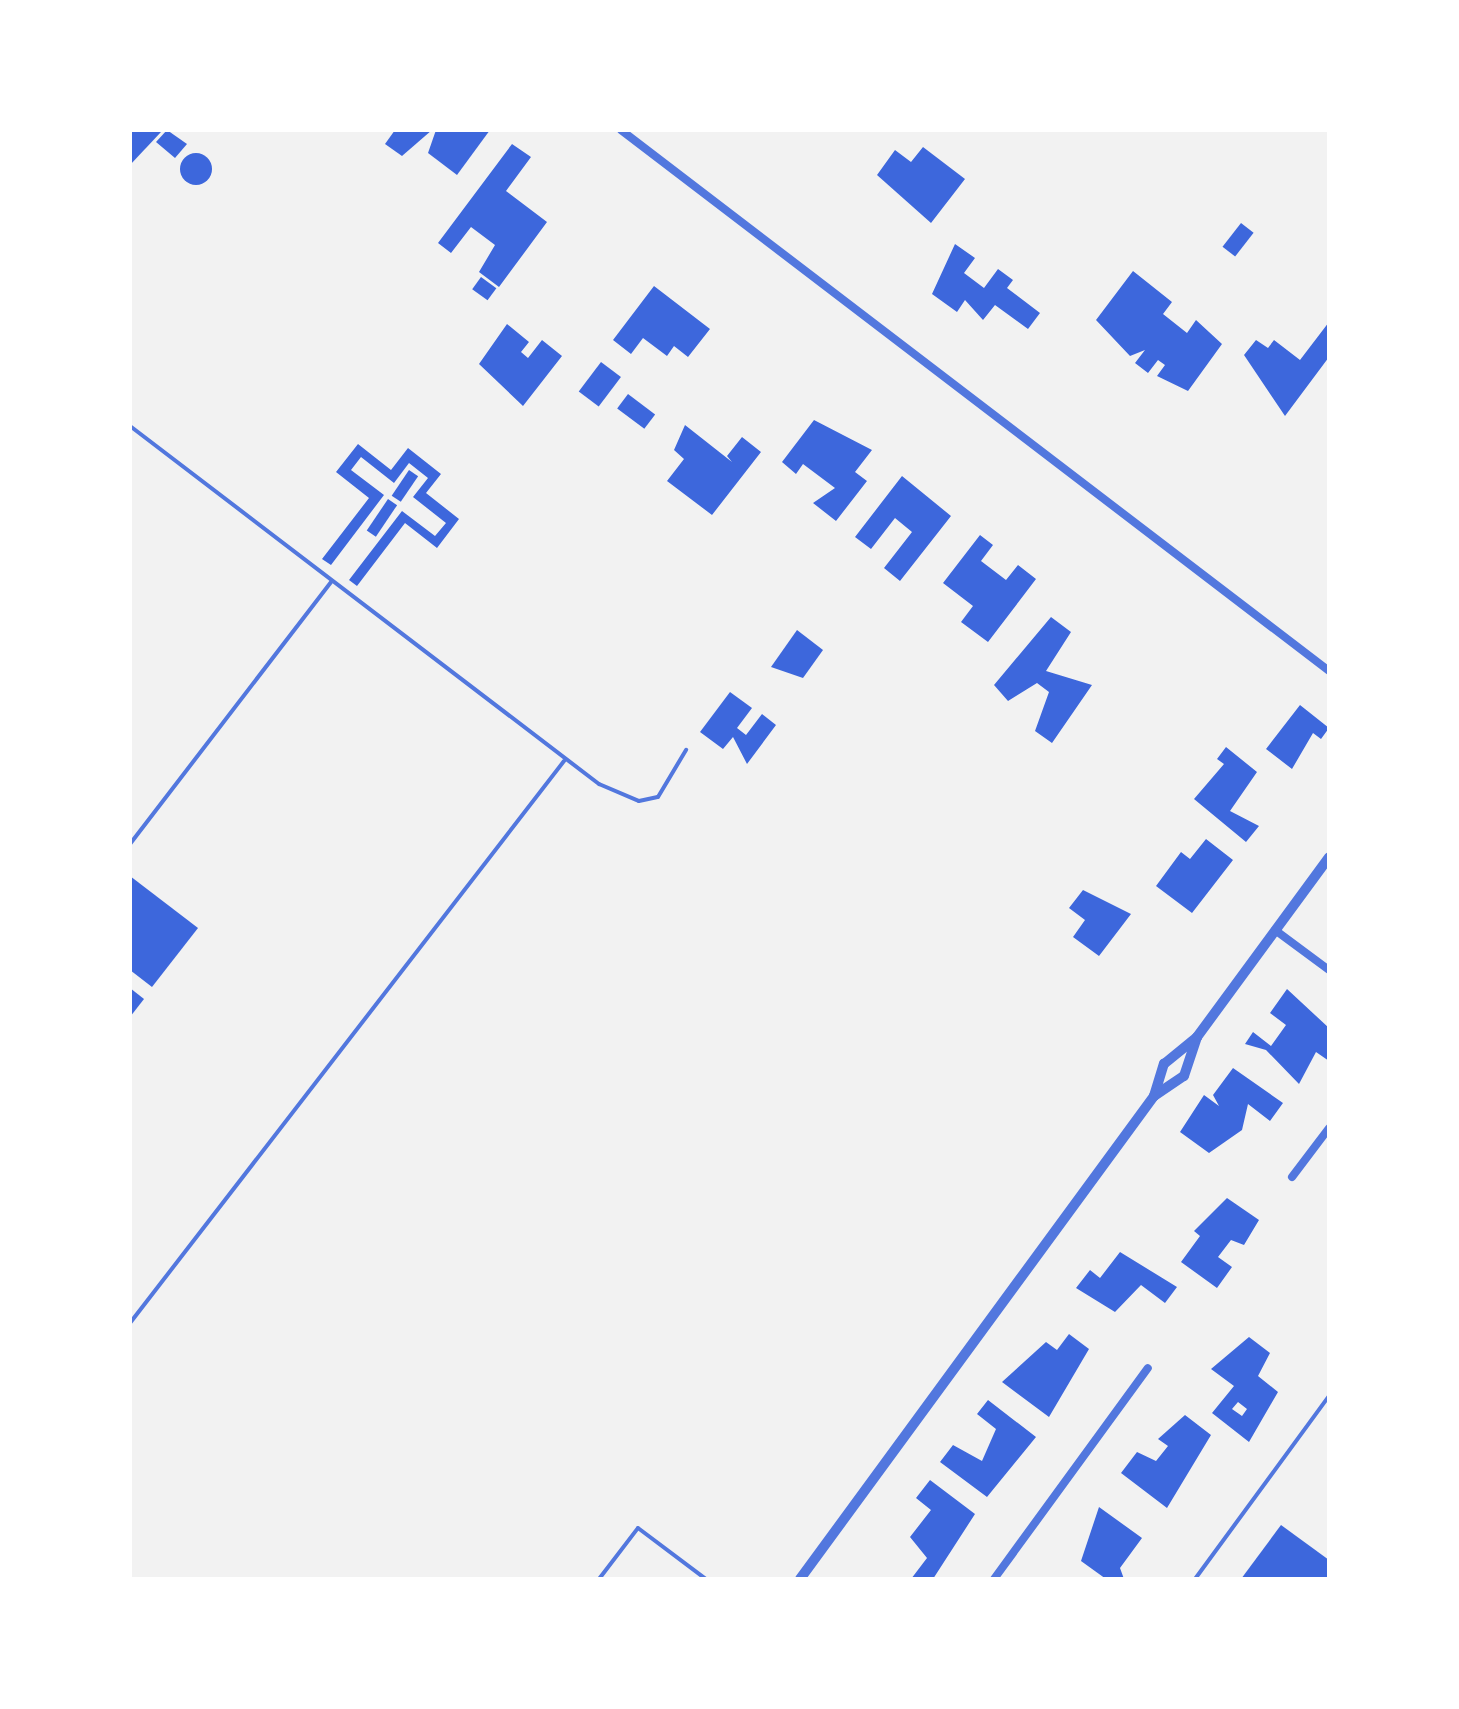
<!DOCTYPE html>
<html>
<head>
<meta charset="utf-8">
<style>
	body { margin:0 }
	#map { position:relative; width:1459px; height:1709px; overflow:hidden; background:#f2f2f2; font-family:"Times New Roman",serif }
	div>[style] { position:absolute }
	.building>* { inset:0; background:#3d67dc; transform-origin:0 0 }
	.round { border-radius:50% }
	.service>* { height:4px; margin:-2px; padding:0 2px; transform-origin:2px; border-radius:2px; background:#5277de }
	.minor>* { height:8px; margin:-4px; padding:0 4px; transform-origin:4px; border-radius:4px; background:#5277de }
	.tertiary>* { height:10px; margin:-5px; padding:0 5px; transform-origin:5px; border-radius:5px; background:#5277de }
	span { translate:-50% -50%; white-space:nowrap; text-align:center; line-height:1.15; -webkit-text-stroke:8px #fff; paint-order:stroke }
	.frame { position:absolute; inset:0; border:132px solid #fff; pointer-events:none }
</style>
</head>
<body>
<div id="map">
	<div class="building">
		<i style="clip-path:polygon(130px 130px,161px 132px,130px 165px)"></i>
		<i style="clip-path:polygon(167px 130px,187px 144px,175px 158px,156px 142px)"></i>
		<i style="clip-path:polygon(395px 130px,432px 130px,402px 156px,385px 144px)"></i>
		<i style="clip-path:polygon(436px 130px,490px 130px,457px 175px,428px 153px)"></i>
		<i style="clip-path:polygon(512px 144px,531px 157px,506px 191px,547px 222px,499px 287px,479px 272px,495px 245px,471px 227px,451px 253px,438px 243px)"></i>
		<i style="clip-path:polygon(923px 147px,965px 179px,931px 223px,877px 175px,895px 150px,911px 162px)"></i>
		<i class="round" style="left:180px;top:153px;width:32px;height:32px"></i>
		<i style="left:1241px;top:223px;width:16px;height:30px;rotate:38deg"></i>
		<i style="clip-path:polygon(955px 244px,975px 258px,964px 273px,984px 288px,998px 269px,1013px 280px,1007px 288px,1040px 313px,1028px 329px,995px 305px,983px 320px,965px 300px,957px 312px,932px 294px)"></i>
		<i style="clip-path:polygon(1133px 271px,1172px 302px,1163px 314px,1187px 333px,1196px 320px,1222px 344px,1188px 391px,1157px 376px,1165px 365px,1158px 360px,1148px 373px,1135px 363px,1145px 350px,1130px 356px,1096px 320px)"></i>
		<i style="left:481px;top:277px;width:19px;height:15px;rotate:36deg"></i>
		<i style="clip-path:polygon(654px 286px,710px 329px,688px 357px,674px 346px,667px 356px,643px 338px,631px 354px,613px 340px)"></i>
		<i style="clip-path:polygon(1329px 322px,1329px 357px,1285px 416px,1244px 355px,1256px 340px,1268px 348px,1274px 340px,1300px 360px)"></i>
		<i style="clip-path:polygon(507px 324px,529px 342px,521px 352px,528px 358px,542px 340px,562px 356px,523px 406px,479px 364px)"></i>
		<i style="left:601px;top:362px;width:25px;height:37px;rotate:37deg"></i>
		<i style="left:628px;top:394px;width:34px;height:18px;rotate:37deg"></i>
		<i style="clip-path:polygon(814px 420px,872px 450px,855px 472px,867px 481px,836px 521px,813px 503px,835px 488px,803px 464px,796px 474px,782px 462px)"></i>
		<i style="clip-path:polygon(685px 425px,732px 462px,727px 456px,742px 437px,761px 452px,712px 515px,667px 481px,684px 459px,674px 450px)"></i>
		<i style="clip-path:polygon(358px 444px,391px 470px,408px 448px,441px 474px,426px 493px,459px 519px,437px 548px,405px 523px,357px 586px,349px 580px,402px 511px,435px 536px,446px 523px,413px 497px,428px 478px,409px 463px,394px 483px,361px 457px,351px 470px,384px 495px,331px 565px,322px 559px,369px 498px,336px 472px)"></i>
		<i style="left:409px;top:470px;width:11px;height:31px;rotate:34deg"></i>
		<i style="clip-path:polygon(902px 476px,951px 516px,900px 581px,884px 568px,912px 532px,895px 518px,871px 549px,855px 537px)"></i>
		<i style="left:388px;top:499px;width:11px;height:38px;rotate:34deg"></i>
		<i style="clip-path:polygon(980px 535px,993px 545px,981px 561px,1006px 580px,1018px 565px,1036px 579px,988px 642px,961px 622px,973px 606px,943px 583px)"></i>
		<i style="clip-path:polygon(1051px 617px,1071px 632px,1046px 671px,1092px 685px,1052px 743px,1035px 731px,1049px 692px,1037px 683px,1008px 701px,994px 685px)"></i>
		<i style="clip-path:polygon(797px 630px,823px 650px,803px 678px,771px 667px)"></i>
		<i style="clip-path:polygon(730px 692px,752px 708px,737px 728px,746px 735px,762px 714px,776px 725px,747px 764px,733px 737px,723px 749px,700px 732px)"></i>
		<i style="clip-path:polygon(1300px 705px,1329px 728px,1321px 739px,1313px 733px,1292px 769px,1266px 749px)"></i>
		<i style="clip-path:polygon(1226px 747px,1257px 772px,1230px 811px,1259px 826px,1246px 842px,1194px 799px,1224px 764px,1217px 759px)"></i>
		<i style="clip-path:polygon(1206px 839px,1233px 860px,1192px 913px,1156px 886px,1181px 852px,1190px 859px)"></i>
		<i style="clip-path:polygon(130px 876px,198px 928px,152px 987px,130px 970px)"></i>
		<i style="clip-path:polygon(1083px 890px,1131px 914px,1099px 956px,1073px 937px,1085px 920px,1069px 908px)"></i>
		<i style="clip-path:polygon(130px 988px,144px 999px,130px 1017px)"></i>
		<i style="clip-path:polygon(1287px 989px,1329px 1028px,1329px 1061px,1316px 1052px,1299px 1084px,1266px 1050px,1245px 1044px,1253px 1032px,1271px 1046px,1286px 1025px,1270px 1013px)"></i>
		<i style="clip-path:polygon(1233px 1068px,1283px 1103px,1270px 1121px,1248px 1104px,1242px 1130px,1209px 1153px,1180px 1132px,1204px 1095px,1219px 1106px,1213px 1095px)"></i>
		<i style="clip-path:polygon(1227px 1198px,1259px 1220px,1244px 1245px,1231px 1240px,1218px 1257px,1232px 1267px,1217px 1288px,1181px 1262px,1200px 1236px,1194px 1231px)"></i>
		<i style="clip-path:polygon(1120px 1252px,1177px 1287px,1165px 1303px,1141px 1285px,1115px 1312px,1076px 1288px,1090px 1270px,1100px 1278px)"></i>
		<i style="clip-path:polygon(1069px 1334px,1089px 1349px,1049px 1417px,1002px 1382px,1046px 1342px,1057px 1350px)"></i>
		<i style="clip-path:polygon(evenodd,1249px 1337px,1270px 1353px,1258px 1376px,1278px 1392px,1249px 1442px,1212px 1413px,1234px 1386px,1211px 1369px,1249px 1337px,1238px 1402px,1247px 1409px,1242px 1416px,1232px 1409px,1238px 1402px)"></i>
		<i style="clip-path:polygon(988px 1400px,1036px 1437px,987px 1497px,940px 1462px,953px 1445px,982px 1461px,996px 1429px,977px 1414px)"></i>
		<i style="clip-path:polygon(1185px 1415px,1211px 1435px,1167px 1508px,1121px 1473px,1137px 1452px,1156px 1461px,1168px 1446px,1158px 1439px)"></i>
		<i style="clip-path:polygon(930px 1480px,975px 1514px,933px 1579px,911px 1579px,927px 1558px,910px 1537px,931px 1510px,916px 1498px)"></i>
		<i style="clip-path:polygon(1099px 1507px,1142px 1538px,1120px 1568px,1124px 1579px,1106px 1579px,1081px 1561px)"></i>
		<i style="clip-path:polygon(1281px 1525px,1329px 1560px,1329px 1579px,1241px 1579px)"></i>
	</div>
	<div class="service">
		<i style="left:130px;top:426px;width:590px;rotate:37.36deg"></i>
		<i style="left:599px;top:784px;width:43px;rotate:23deg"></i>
		<i style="left:639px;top:801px;width:19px;rotate:-12deg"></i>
		<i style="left:658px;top:797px;width:55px;rotate:-59.2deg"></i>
		<i style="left:130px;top:844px;width:330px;rotate:-52.5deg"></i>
		<i style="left:130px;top:1323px;width:710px;rotate:-52.32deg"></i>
		<i style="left:599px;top:1579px;width:64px;rotate:-52.6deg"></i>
		<i style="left:638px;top:1528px;width:85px;rotate:36.9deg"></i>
		<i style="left:1195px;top:1579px;width:227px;rotate:-53.8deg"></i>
	</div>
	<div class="minor">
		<i style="left:621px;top:130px;width:891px;rotate:37.38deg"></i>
		<i style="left:1275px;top:930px;width:67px;rotate:36.5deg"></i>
		<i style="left:1292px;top:1177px;width:61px;rotate:-52.9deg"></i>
		<i style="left:994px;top:1579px;width:261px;rotate:-53.9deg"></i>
	</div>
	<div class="tertiary">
		<i style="left:1154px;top:1096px;width:36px;rotate:-34deg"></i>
		<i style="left:1184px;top:1076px;width:41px;rotate:-71.6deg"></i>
		<i style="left:800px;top:1579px;width:599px;rotate:-53.76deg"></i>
		<i style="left:1154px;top:1096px;width:34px;rotate:-73deg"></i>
		<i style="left:1164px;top:1064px;width:43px;rotate:-39.3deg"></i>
		<i style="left:1197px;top:1037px;width:223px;rotate:-53.7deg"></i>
	</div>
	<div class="frame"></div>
</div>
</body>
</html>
